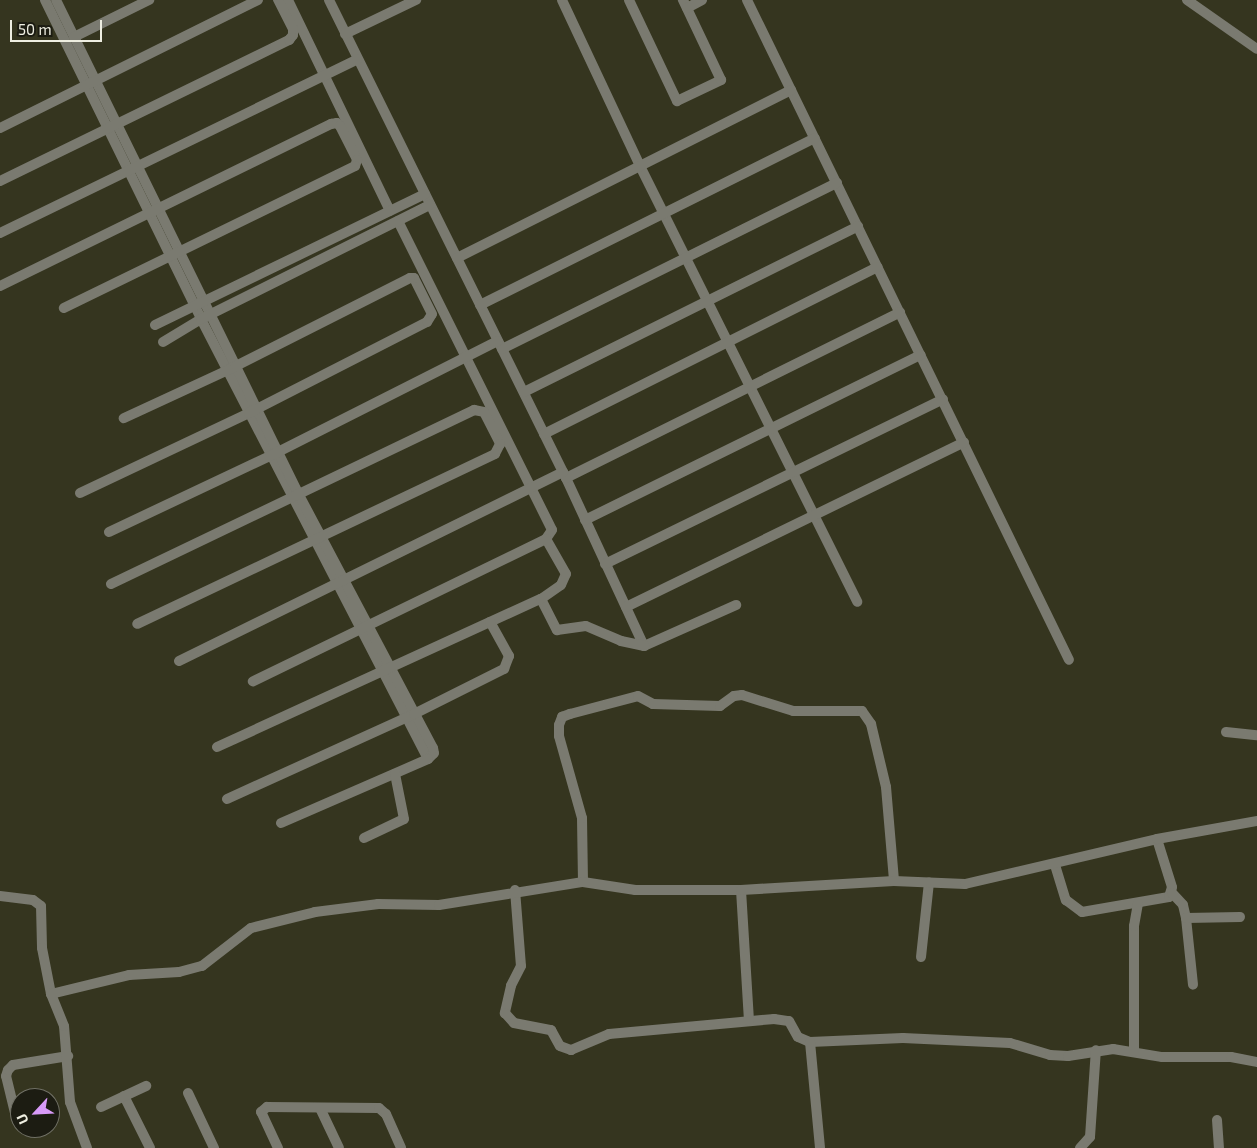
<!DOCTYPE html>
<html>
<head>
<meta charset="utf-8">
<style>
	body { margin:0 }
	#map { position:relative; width:1257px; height:1148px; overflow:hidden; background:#35351f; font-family:"Exo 2",sans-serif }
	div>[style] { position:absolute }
	.minor>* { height:10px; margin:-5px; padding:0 5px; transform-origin:5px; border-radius:5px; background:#7a7a70 }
	.tertiary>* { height:10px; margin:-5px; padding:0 5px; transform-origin:5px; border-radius:5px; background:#7a7a70 }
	span { translate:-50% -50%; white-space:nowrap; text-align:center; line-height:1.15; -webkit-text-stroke:4.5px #1c1c12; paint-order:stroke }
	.north { position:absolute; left:10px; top:1088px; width:50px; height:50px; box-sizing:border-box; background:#1c1c12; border:1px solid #707065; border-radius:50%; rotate:245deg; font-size:14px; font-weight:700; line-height:20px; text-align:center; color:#eeeee1 }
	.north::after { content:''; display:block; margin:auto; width:18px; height:22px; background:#d89af8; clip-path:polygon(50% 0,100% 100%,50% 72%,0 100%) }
	.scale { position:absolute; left:10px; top:20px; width:92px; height:22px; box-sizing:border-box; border:2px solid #eeeee1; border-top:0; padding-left:6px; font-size:15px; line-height:18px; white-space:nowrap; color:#eeeee1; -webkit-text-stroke:4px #1c1c12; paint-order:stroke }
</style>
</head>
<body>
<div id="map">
	<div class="minor">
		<i style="left:45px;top:0;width:355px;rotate:63.9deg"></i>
		<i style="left:201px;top:319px;width:495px;rotate:62.7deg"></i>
		<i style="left:428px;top:759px;width:8px;rotate:-45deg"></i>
		<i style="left:434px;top:753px;width:5px;rotate:-101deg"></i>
		<i style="left:433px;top:748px;width:286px;rotate:-117.9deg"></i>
		<i style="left:299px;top:495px;width:551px;rotate:-116.15deg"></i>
		<i style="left:288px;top:0;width:234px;rotate:64.2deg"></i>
		<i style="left:329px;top:0;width:534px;rotate:63.63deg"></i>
		<i style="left:566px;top:478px;width:185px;rotate:65.1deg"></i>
		<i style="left:644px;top:646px;width:101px;rotate:-24deg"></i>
		<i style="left:562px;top:0;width:183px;rotate:64.8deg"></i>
		<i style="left:640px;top:166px;width:487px;rotate:63.5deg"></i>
		<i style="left:629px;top:0;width:112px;rotate:64.6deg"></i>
		<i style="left:677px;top:101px;width:49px;rotate:-25.5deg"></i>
		<i style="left:721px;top:80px;width:89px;rotate:-115.4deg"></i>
		<i style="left:747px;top:0;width:734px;rotate:63.99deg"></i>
		<i style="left:687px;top:8px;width:17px;rotate:-28deg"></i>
		<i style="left:345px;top:34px;width:79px;rotate:-25.6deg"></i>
		<i style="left:74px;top:37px;width:84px;rotate:-26.3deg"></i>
		<i style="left:0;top:128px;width:288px;rotate:-26.4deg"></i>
		<i style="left:0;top:181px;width:322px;rotate:-26deg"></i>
		<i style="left:289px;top:40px;width:6px;rotate:-51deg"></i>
		<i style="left:293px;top:35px;width:6px;rotate:-90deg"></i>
		<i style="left:293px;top:29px;width:33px;rotate:-117deg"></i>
		<i style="left:398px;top:221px;width:345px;rotate:63.5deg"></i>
		<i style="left:552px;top:530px;width:11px;rotate:124deg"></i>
		<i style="left:0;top:233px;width:397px;rotate:-25.9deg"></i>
		<i style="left:457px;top:258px;width:374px;rotate:-26.7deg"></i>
		<i style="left:0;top:286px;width:369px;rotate:-26.1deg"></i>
		<i style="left:331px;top:124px;width:6px;rotate:-9deg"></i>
		<i style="left:337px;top:123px;width:4px;rotate:45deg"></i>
		<i style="left:340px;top:126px;width:38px;rotate:63deg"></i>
		<i style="left:357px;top:160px;width:6px;rotate:108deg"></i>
		<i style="left:355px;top:166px;width:324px;rotate:154deg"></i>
		<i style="left:480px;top:305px;width:374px;rotate:-26.5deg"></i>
		<i style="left:155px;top:325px;width:300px;rotate:-25.9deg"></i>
		<i style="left:163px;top:342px;width:44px;rotate:-31.2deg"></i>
		<i style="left:201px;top:319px;width:256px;rotate:-26.5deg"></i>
		<i style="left:502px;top:349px;width:374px;rotate:-26.4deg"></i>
		<i style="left:524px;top:392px;width:373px;rotate:-26.4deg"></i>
		<i style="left:544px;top:434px;width:373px;rotate:-26.6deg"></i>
		<i style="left:566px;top:478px;width:373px;rotate:-26.4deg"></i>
		<i style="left:80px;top:493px;width:187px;rotate:-25.3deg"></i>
		<i style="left:249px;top:413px;width:200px;rotate:-27.1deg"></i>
		<i style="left:427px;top:322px;width:9px;rotate:-58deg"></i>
		<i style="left:432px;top:314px;width:40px;rotate:-116.6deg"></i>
		<i style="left:414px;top:278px;width:4px;rotate:180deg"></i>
		<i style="left:410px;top:278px;width:204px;rotate:153.2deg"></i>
		<i style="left:228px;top:370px;width:115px;rotate:155.2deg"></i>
		<i style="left:585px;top:520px;width:374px;rotate:-26.2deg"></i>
		<i style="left:109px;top:532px;width:178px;rotate:-25.3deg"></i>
		<i style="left:270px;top:456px;width:255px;rotate:-26.8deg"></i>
		<i style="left:605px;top:564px;width:376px;rotate:-26deg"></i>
		<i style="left:111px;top:584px;width:403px;rotate:-25.6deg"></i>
		<i style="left:474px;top:410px;width:10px;rotate:11deg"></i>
		<i style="left:484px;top:412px;width:36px;rotate:63deg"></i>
		<i style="left:500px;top:444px;width:11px;rotate:117deg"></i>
		<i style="left:495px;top:454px;width:396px;rotate:154.6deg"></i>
		<i style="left:541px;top:599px;width:35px;rotate:63deg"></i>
		<i style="left:557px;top:630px;width:29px;rotate:-8deg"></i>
		<i style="left:586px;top:626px;width:38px;rotate:23deg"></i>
		<i style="left:621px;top:641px;width:24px;rotate:12deg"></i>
		<i style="left:626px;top:607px;width:376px;rotate:-26deg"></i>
		<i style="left:179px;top:661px;width:428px;rotate:-26.2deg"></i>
		<i style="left:1226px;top:732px;width:31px;rotate:6deg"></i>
		<i style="left:217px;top:747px;width:356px;rotate:-24.6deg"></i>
		<i style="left:541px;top:599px;width:24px;rotate:-35deg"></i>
		<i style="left:561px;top:585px;width:12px;rotate:-66deg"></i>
		<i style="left:566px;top:574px;width:40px;rotate:-119.7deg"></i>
		<i style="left:546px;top:539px;width:326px;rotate:154.1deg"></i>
		<i style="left:227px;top:799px;width:205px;rotate:-24.4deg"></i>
		<i style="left:414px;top:714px;width:101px;rotate:-26.6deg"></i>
		<i style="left:504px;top:669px;width:14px;rotate:-69deg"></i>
		<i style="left:509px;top:656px;width:39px;rotate:-119deg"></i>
		<i style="left:281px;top:823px;width:160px;rotate:-23.5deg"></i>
		<i style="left:364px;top:838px;width:44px;rotate:-25.4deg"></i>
		<i style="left:404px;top:819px;width:46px;rotate:-101.3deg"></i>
		<i style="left:1055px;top:865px;width:37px;rotate:73deg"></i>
		<i style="left:1066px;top:900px;width:20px;rotate:37deg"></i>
		<i style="left:1082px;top:912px;width:88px;rotate:-9.8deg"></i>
		<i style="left:1169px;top:897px;width:10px;rotate:-73deg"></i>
		<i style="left:1172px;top:887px;width:50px;rotate:-107.4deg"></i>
		<i style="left:583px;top:882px;width:64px;rotate:-90.9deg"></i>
		<i style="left:582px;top:818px;width:85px;rotate:-105.7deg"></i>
		<i style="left:559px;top:736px;width:11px;rotate:-90deg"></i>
		<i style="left:559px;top:725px;width:9px;rotate:-69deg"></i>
		<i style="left:562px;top:717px;width:9px;rotate:-21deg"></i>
		<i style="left:570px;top:714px;width:70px;rotate:-14.8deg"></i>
		<i style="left:638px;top:696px;width:17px;rotate:28deg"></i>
		<i style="left:653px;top:704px;width:67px;rotate:1.7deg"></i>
		<i style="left:720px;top:706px;width:17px;rotate:-36deg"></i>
		<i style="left:734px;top:696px;width:8px;rotate:-7deg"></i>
		<i style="left:742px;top:695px;width:53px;rotate:17.4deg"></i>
		<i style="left:793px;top:711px;width:69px"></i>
		<i style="left:862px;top:711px;width:16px;rotate:55deg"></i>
		<i style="left:871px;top:724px;width:65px;rotate:76.6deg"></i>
		<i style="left:886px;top:787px;width:94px;rotate:85.1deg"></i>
		<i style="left:515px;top:890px;width:76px;rotate:85.5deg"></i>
		<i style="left:521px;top:966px;width:22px;rotate:117deg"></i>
		<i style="left:511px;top:986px;width:28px;rotate:103deg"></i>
		<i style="left:505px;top:1013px;width:13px;rotate:48deg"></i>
		<i style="left:514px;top:1023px;width:38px;rotate:11deg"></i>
		<i style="left:551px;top:1030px;width:18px;rotate:61deg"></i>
		<i style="left:560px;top:1046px;width:12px;rotate:20deg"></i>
		<i style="left:571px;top:1050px;width:41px;rotate:-22.8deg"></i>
		<i style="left:609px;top:1034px;width:166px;rotate:-5.2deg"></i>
		<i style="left:774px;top:1019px;width:15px;rotate:8deg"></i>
		<i style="left:789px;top:1021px;width:18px;rotate:61deg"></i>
		<i style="left:798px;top:1037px;width:13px;rotate:23deg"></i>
		<i style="left:810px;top:1042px;width:93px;rotate:-2.5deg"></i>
		<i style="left:903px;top:1038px;width:107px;rotate:2.7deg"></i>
		<i style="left:1010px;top:1043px;width:42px;rotate:16.7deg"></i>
		<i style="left:1050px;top:1055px;width:18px;rotate:3deg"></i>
		<i style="left:1068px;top:1056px;width:46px;rotate:-8.8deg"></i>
		<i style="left:1113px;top:1049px;width:50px;rotate:9.3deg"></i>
		<i style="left:1162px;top:1057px;width:69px"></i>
		<i style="left:1231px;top:1057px;width:26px;rotate:11deg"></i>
		<i style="left:741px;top:890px;width:131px;rotate:86.5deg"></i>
		<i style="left:1172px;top:893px;width:16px;rotate:47deg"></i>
		<i style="left:1183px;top:905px;width:13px;rotate:77deg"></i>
		<i style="left:1186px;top:918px;width:67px;rotate:84deg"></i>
		<i style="left:0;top:896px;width:33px;rotate:7deg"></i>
		<i style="left:33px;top:900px;width:10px;rotate:37deg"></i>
		<i style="left:41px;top:906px;width:42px;rotate:88.6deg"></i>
		<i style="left:42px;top:948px;width:47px;rotate:78.9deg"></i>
		<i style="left:1186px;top:918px;width:54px;rotate:-1.1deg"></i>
		<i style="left:921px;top:957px;width:75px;rotate:-83.9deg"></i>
		<i style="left:810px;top:1042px;width:106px;rotate:84.6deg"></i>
		<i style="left:1134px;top:1051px;width:125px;rotate:-90deg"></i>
		<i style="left:1134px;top:926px;width:23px;rotate:-80deg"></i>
		<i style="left:188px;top:1093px;width:61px;rotate:64.7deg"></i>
		<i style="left:124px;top:1096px;width:58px;rotate:63.4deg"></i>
		<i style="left:101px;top:1107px;width:50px;rotate:-25deg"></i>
		<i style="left:320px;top:1108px;width:44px;rotate:64.6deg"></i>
		<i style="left:1217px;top:1120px;width:28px;rotate:86deg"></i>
		<i style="left:17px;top:1121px;width:46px;rotate:-103.7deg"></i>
		<i style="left:6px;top:1076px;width:6px;rotate:-72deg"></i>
		<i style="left:8px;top:1070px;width:7px;rotate:-45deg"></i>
		<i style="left:13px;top:1065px;width:56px;rotate:-9.3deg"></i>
		<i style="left:87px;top:1148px;width:49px;rotate:-110.3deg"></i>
		<i style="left:70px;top:1102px;width:76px;rotate:-94.5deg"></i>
		<i style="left:64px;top:1026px;width:35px;rotate:-112deg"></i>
		<i style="left:51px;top:994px;width:80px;rotate:-13.7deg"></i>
		<i style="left:129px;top:975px;width:50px;rotate:-3.4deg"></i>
		<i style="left:179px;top:972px;width:24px;rotate:-15deg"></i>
		<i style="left:202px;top:966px;width:62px;rotate:-37.8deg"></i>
		<i style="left:251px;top:928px;width:66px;rotate:-14deg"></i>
		<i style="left:315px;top:912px;width:64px;rotate:-7.2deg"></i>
		<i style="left:378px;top:904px;width:61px;rotate:0.9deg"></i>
		<i style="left:439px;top:905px;width:146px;rotate:-9.1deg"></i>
		<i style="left:583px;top:882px;width:53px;rotate:8.7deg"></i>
		<i style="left:635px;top:890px;width:106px"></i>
		<i style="left:741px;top:890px;width:153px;rotate:-3.4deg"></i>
		<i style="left:894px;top:881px;width:71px;rotate:2.4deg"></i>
		<i style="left:965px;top:884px;width:197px;rotate:-13.2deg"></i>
		<i style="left:1157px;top:839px;width:102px;rotate:-10.2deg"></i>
		<i style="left:278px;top:1148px;width:40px;rotate:-115deg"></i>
		<i style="left:261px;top:1112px;width:8px;rotate:-40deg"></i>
		<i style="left:267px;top:1107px;width:112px;rotate:0.5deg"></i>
		<i style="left:379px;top:1108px;width:9px;rotate:41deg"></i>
		<i style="left:386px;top:1114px;width:37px;rotate:66deg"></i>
		<i style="left:1080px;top:1148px;width:15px;rotate:-48deg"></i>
		<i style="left:1090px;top:1137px;width:87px;rotate:-86.1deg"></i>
	</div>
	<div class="tertiary">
		<i style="left:1187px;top:0;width:85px;rotate:35deg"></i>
	</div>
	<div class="north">U</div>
	<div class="scale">50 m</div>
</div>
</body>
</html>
